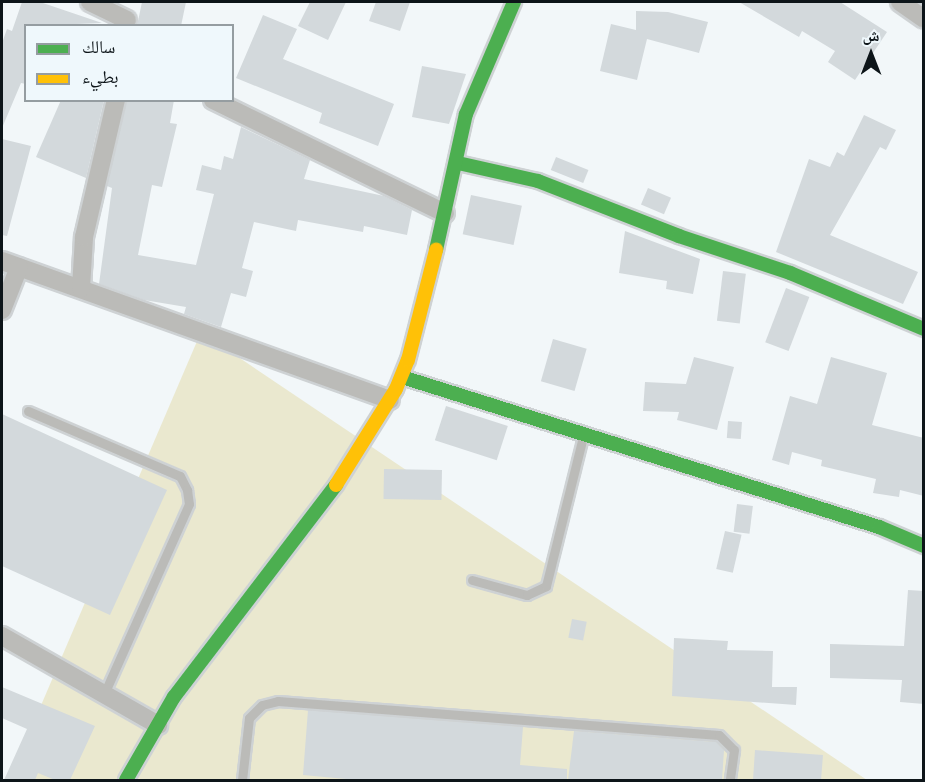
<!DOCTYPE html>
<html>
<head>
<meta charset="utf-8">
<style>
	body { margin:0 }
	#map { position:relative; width:925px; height:782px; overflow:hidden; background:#f2f7f9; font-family:Bitter,"Noto Naskh Arabic",serif }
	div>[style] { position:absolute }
	.green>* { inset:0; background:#eae8cf }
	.building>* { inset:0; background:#d3d9dc; transform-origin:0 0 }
	.roads { filter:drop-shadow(2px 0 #ced2d4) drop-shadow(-2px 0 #ced2d4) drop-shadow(0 2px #ced2d4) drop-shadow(0 -2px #ced2d4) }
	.lane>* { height:9px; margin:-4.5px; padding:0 4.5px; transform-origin:4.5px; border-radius:4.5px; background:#bbbbb8 }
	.street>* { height:18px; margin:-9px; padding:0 9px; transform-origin:9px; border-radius:9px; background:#bbbbb8 }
	.fast>* { height:14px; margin:-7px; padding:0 7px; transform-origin:7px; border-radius:7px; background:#4caf50 }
	.slow>* { height:14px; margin:-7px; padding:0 7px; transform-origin:7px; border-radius:7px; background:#ffc107 }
	span { translate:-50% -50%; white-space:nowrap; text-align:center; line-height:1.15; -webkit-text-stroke:4.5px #eff8fc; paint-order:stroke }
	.frame { position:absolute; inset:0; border:3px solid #0d1519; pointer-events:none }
	.legend { position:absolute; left:24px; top:24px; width:210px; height:78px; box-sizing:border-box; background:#eff8fc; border:2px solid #959da1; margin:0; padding:8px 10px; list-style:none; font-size:18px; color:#0d1519 }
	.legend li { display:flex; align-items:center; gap:12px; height:30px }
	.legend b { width:30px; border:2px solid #959da1 }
	.north { position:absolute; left:841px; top:24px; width:60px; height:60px; -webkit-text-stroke:4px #eff8fc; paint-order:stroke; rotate:0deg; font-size:16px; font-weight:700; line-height:24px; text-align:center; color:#0d1519 }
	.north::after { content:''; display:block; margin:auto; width:21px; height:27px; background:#0d1519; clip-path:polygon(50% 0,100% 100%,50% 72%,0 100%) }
</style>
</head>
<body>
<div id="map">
	<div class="green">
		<i style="clip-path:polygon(201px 332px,867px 780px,9px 780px)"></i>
	</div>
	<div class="building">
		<i style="clip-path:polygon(22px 2px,40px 2px,102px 23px,26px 26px,26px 84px,21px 83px,2px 128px,2px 43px,7px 29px,12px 31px)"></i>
		<i style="clip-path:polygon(142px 2px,186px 2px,181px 26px,137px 26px)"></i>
		<i style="clip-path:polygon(310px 2px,346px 2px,328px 40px,298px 26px)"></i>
		<i style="clip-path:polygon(376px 2px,410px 2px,400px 31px,369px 21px)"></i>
		<i style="clip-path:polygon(739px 2px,840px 2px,887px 32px,855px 80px,828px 62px,835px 51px,802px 31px,799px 37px)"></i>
		<i style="clip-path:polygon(636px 11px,668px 12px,708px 22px,699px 53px,647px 39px,637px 80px,600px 71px,611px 24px,636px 30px)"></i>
		<i style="clip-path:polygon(263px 15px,297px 29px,283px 59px,394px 104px,378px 146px,319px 123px,322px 113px,236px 78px)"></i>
		<i style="clip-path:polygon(422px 66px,466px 74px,449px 124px,412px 117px)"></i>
		<i style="clip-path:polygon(61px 100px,104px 100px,86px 178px,36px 157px)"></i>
		<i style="clip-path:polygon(127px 100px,174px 100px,170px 123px,177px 124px,162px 187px,152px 185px,138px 255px,196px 265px,214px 194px,196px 190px,202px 165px,221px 170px,224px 156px,233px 159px,241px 127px,310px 160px,304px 179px,384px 196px,412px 210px,407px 235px,364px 226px,363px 232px,298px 220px,296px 231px,254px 222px,242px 268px,253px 271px,246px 297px,231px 293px,221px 327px,184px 314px,186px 307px,144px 300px,99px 284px,112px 188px,107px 186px)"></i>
		<i style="clip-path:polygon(864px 115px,896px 130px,886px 150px,880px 147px,830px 235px,918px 272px,903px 304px,776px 252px,809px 159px,830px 167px,837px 152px,844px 156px)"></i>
		<i style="clip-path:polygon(2px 139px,31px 146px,7px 236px,2px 235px)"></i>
		<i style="left:556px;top:157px;width:35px;height:14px;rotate:22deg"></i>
		<i style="left:648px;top:188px;width:25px;height:18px;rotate:23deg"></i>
		<i style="left:471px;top:195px;width:52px;height:40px;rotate:12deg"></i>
		<i style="clip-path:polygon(625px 231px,700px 259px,693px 294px,666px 289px,667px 281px,619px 273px)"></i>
		<i style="left:723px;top:271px;width:23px;height:50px;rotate:7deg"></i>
		<i style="left:786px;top:288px;width:25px;height:58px;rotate:21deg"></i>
		<i style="left:553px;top:339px;width:35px;height:44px;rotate:16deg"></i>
		<i style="clip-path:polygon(694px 357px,734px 367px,717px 430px,677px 420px,679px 412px,643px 411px,645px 382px,686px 384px)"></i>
		<i style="clip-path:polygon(831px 357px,887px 373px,872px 425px,924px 438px,924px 496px,900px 490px,899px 497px,873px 493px,876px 479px,821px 466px,822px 460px,792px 452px,789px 465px,772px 460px,790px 396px,817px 404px)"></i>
		<i style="left:446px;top:406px;width:65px;height:36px;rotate:18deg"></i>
		<i style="clip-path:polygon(2px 414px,167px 490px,110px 615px,2px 566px)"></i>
		<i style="left:728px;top:421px;width:14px;height:17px;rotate:4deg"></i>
		<i style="left:384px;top:469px;width:58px;height:30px;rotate:1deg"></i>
		<i style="left:737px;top:504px;width:16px;height:28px;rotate:7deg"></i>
		<i style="left:725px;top:531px;width:17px;height:39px;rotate:13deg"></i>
		<i style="clip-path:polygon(908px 590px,924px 591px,924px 704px,900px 702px,902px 680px,830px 678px,830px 644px,904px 646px)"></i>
		<i style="left:572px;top:619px;width:15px;height:19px;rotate:11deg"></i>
		<i style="clip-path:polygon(674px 638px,728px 641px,727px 650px,773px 651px,772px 687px,797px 687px,796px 705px,672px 696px)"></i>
		<i style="clip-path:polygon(2px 687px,95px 726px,70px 780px,55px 780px,38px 773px,35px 780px,4px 780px,27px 729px,2px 718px)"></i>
		<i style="clip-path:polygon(308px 710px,523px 727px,520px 765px,567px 769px,567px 780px,357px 780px,303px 775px)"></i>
		<i style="clip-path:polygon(574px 731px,716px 742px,724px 750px,722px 780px,568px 780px)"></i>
		<i style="clip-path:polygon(755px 750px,823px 755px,821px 780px,753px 780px)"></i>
	</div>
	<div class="roads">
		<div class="lane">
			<i style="left:28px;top:411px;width:165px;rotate:23.2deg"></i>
			<i style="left:180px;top:476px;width:16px;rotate:63deg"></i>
			<i style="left:187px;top:490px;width:14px;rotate:82deg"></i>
			<i style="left:189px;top:504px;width:208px;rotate:114.1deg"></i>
			<i style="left:472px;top:580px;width:57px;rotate:15.3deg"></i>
			<i style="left:527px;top:595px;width:21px;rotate:-25deg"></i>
			<i style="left:546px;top:586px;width:154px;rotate:-76.1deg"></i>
			<i style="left:242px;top:780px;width:62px;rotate:-83.6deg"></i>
			<i style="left:249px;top:718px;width:18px;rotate:-45deg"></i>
			<i style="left:262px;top:705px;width:16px;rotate:-14deg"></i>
			<i style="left:278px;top:701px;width:442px;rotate:4.4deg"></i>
			<i style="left:719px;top:735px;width:21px;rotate:45deg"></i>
			<i style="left:734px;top:750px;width:30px;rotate:98deg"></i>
		</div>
		<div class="street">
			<i style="left:90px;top:2px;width:41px;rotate:25.9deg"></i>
			<i style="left:900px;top:2px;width:29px;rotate:35deg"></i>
			<i style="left:213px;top:100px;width:258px;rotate:26deg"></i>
			<i style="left:2px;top:261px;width:412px;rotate:19.7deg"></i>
			<i style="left:81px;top:288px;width:51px;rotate:-86.6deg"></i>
			<i style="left:84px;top:237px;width:141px;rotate:-76.9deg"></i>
			<i style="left:2px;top:310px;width:46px;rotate:-68.4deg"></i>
			<i style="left:2px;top:636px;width:180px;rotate:29.7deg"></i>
		</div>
		<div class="fast">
			<i style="left:458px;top:163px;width:82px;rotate:12.7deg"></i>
			<i style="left:538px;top:181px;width:151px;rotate:21.3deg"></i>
			<i style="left:679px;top:236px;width:117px;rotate:18.4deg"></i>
			<i style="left:790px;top:273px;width:145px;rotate:22.7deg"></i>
			<i style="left:436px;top:250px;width:139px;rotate:-77.6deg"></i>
			<i style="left:466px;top:114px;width:122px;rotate:-66.8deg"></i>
			<i style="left:402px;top:377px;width:500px;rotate:17.46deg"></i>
			<i style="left:879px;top:527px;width:49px;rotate:22.9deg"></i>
			<i style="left:126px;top:780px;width:96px;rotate:-60deg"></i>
			<i style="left:174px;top:697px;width:267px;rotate:-52.6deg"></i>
		</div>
		<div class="slow">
			<i style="left:336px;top:485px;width:113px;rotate:-58deg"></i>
			<i style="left:396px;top:389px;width:31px;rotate:-68deg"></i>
			<i style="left:408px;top:360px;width:114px;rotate:-75.7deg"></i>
		</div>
	</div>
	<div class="frame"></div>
	<ul class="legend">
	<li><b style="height:8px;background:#4caf50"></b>سالك</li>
	<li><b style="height:8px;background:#ffc107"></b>بطيء</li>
	</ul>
	<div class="north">ش</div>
</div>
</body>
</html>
